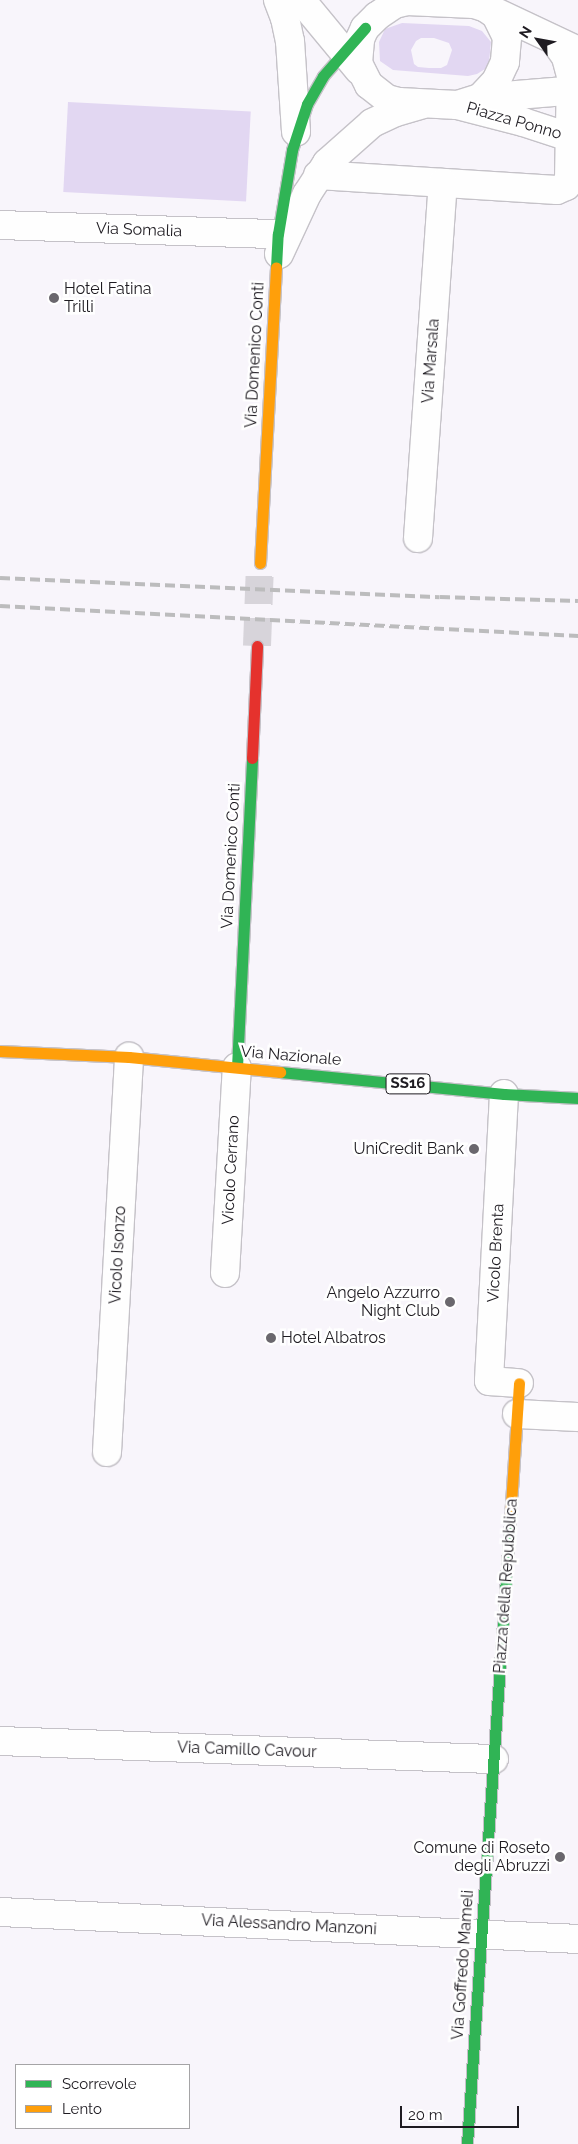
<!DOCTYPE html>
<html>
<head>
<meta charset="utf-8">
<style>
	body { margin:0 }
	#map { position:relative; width:578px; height:2144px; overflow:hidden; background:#f8f5fb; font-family:Raleway,sans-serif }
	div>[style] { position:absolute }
	.green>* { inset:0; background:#e2d7f2; transform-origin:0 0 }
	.secondary-tunnel>* { height:28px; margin-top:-14px; transform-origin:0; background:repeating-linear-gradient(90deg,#d7d4da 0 28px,transparent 0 42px) }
	.roads { filter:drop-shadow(1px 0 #c5c2c8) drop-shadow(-1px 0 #c5c2c8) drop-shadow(0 1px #c5c2c8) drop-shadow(0 -1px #c5c2c8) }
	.street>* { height:28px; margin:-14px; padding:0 14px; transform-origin:14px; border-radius:14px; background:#fefefe }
	.fast>* { height:11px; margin:-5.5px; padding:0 5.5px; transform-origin:5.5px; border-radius:5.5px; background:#30b455 }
	.slow>* { height:11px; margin:-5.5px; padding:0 5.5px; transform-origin:5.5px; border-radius:5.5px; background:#ff9f0a }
	.jam>* { height:11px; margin:-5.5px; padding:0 5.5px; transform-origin:5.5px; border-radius:5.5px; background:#e5322d }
	.rail>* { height:4px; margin-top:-2px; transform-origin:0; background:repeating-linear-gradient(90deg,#bcbcbd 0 10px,transparent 0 15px) }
	.dots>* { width:14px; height:14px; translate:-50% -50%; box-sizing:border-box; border:2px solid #fff; border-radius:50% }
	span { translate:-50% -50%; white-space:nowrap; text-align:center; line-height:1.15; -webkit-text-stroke:5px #fff; paint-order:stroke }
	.shield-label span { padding:1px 4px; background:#fff; border:1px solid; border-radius:4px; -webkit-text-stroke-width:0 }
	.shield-label { font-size:15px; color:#1e1b21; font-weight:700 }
	.street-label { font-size:16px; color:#1e1b21 }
	.poi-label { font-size:16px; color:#1e1b21 }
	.left { translate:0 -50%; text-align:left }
	.right { translate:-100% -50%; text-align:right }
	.legend { position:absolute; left:15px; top:2064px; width:175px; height:65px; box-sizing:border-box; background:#fff; border:1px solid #a5a4a6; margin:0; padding:6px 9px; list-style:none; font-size:15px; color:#1e1b21 }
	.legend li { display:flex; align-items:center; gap:10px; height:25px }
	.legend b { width:25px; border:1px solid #a5a4a6 }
	.north { position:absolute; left:513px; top:15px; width:50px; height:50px; -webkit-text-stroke:4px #fff; paint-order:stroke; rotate:302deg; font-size:14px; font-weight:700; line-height:20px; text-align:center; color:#1e1b21 }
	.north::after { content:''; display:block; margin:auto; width:18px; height:22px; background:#1e1b21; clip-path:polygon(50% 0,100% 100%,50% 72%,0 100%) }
	.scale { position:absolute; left:400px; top:2106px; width:119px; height:22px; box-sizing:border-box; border:2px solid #1e1b21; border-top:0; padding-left:6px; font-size:15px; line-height:18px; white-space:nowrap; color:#1e1b21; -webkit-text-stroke:4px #fff; paint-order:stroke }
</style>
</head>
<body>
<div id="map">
	<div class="green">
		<i style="clip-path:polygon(evenodd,402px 23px,469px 26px,482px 31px,491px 42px,489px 62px,485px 69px,477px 74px,468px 76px,393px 70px,380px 61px,379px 42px,385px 29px,402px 23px,421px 38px,434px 38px,449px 43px,452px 50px,447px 65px,441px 68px,429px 68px,418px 67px,414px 64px,411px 50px,416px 41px,421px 38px)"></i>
		<i style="left:68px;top:102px;width:183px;height:90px;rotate:3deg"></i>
	</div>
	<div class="secondary-tunnel">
		<i style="left:257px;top:646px;width:83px;rotate:-87.9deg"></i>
	</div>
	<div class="roads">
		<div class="street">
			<i style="left:278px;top:0;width:19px;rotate:69deg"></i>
			<i style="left:285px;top:18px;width:24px;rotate:78deg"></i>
			<i style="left:290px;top:41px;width:91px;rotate:86.2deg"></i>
			<i style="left:301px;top:0;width:91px;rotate:50.4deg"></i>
			<i style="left:407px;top:1px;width:67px;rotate:2.6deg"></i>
			<i style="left:474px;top:4px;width:13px;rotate:18deg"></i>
			<i style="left:486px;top:8px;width:12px;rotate:35deg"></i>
			<i style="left:496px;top:15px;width:25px;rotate:64deg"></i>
			<i style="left:507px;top:38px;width:24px;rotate:95deg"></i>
			<i style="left:505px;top:62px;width:21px;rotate:115deg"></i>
			<i style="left:496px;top:81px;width:23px;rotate:133deg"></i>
			<i style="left:480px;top:98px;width:24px;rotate:163deg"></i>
			<i style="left:457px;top:105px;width:58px;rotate:-177deg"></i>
			<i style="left:399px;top:102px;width:12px;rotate:-166deg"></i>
			<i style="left:387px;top:99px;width:23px;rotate:-142deg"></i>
			<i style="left:369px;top:85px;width:25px;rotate:-117deg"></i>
			<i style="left:358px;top:63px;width:24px;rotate:-85deg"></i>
			<i style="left:360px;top:39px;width:12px;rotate:-66deg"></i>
			<i style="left:365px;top:28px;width:17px;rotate:-45deg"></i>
			<i style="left:377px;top:16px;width:22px;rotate:-34deg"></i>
			<i style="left:395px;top:4px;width:12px;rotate:-14deg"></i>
			<i style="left:489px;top:9px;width:92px;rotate:25.2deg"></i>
			<i style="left:480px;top:98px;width:98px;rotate:-4.7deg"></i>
			<i style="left:457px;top:105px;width:68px;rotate:14.4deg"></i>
			<i style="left:523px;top:122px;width:58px;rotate:18.1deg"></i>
			<i style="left:318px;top:175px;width:239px;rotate:3.6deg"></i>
			<i style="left:557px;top:190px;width:10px;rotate:-24deg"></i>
			<i style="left:566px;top:186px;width:8px;rotate:-67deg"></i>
			<i style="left:569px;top:179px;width:103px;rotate:-88.9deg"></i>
			<i style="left:571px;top:76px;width:20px;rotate:-105deg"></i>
			<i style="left:566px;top:57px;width:19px;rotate:-125deg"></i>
			<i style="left:0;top:225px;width:278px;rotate:1.9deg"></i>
			<i style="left:279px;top:254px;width:66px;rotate:-65deg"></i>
			<i style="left:307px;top:194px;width:37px;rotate:-57deg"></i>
			<i style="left:327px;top:163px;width:60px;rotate:-41.6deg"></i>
			<i style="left:372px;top:123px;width:26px;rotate:-25deg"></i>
			<i style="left:396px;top:112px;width:25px;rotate:-16deg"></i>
			<i style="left:418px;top:538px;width:356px;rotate:-86deg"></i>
			<i style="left:504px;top:1094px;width:287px;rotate:93deg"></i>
			<i style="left:489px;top:1381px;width:30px;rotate:4deg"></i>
			<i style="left:225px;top:1273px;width:206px;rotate:-86.7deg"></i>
			<i style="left:517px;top:1414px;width:61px;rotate:2.8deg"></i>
			<i style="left:107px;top:1452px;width:396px;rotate:-86.8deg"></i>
			<i style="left:0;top:1741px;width:494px;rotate:2.1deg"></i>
			<i style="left:0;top:1912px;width:579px;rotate:2.67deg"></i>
		</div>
		<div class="fast">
			<i style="left:276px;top:267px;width:33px;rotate:-87deg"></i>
			<i style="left:278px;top:234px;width:85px;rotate:-80.5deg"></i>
			<i style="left:292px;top:150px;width:48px;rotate:-71.9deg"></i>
			<i style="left:307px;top:104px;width:32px;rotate:-60deg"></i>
			<i style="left:323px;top:76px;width:64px;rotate:-48.8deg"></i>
			<i style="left:237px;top:1067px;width:309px;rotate:-87.2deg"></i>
			<i style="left:280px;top:1072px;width:225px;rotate:5.6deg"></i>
			<i style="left:504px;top:1094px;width:74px;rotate:3.1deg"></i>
			<i style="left:467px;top:2144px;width:626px;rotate:-86.06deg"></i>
		</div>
		<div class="slow">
			<i style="left:260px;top:563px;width:296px;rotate:-86.9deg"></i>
			<i style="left:0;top:1051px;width:129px;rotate:2.7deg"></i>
			<i style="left:129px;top:1057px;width:152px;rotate:5.7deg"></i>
			<i style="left:510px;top:1519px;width:136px;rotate:-86.2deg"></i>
		</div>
		<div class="jam">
			<i style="left:252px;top:758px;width:112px;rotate:-87.4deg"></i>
		</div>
	</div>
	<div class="rail">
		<i style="left:0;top:578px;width:440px;rotate:2.5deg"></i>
		<i style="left:440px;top:597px;width:138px;rotate:1.7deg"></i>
		<i style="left:0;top:606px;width:579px;rotate:2.97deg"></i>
	</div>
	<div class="dots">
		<i style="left:54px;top:298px;background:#6a676d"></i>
		<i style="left:474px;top:1149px;background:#6a676d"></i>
		<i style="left:450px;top:1302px;background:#6a676d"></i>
		<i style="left:271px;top:1338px;background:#6a676d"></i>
		<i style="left:560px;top:1857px;background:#6a676d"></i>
	</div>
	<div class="shield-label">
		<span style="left:408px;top:1084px">SS16</span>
	</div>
	<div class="street-label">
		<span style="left:514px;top:121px;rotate:16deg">Piazza Ponno</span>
		<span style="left:139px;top:230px;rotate:2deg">Via Somalia</span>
		<span style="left:255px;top:355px;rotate:-87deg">Via Domenico Conti</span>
		<span style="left:431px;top:361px;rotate:-86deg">Via Marsala</span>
		<span style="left:231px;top:856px;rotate:-87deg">Via Domenico Conti</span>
		<span style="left:291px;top:1056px;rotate:5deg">Via Nazionale</span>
		<span style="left:231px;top:1170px;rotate:-87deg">Vicolo Cerrano</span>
		<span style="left:496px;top:1253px;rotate:-87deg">Vicolo Brenta</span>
		<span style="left:118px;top:1255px;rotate:-87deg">Vicolo Isonzo</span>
		<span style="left:506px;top:1586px;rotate:-86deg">Piazza della Repubblica</span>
		<span style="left:247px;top:1750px;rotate:2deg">Via Camillo Cavour</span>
		<span style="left:289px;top:1925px;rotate:3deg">Via Alessandro Manzoni</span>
		<span style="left:463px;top:1965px;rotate:-86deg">Via Goffredo Mameli</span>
	</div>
	<div class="poi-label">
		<span class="left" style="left:64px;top:298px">Hotel Fatina<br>Trilli</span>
		<span class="right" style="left:464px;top:1149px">UniCredit Bank</span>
		<span class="right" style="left:440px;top:1302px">Angelo Azzurro<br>Night Club</span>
		<span class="left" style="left:281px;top:1338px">Hotel Albatros</span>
		<span class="right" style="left:550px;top:1857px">Comune di Roseto<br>degli Abruzzi</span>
	</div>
	<ul class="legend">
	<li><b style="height:6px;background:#30b455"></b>Scorrevole</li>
	<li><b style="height:6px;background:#ff9f0a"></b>Lento</li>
	</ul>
	<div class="north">N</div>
	<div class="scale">20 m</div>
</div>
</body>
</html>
